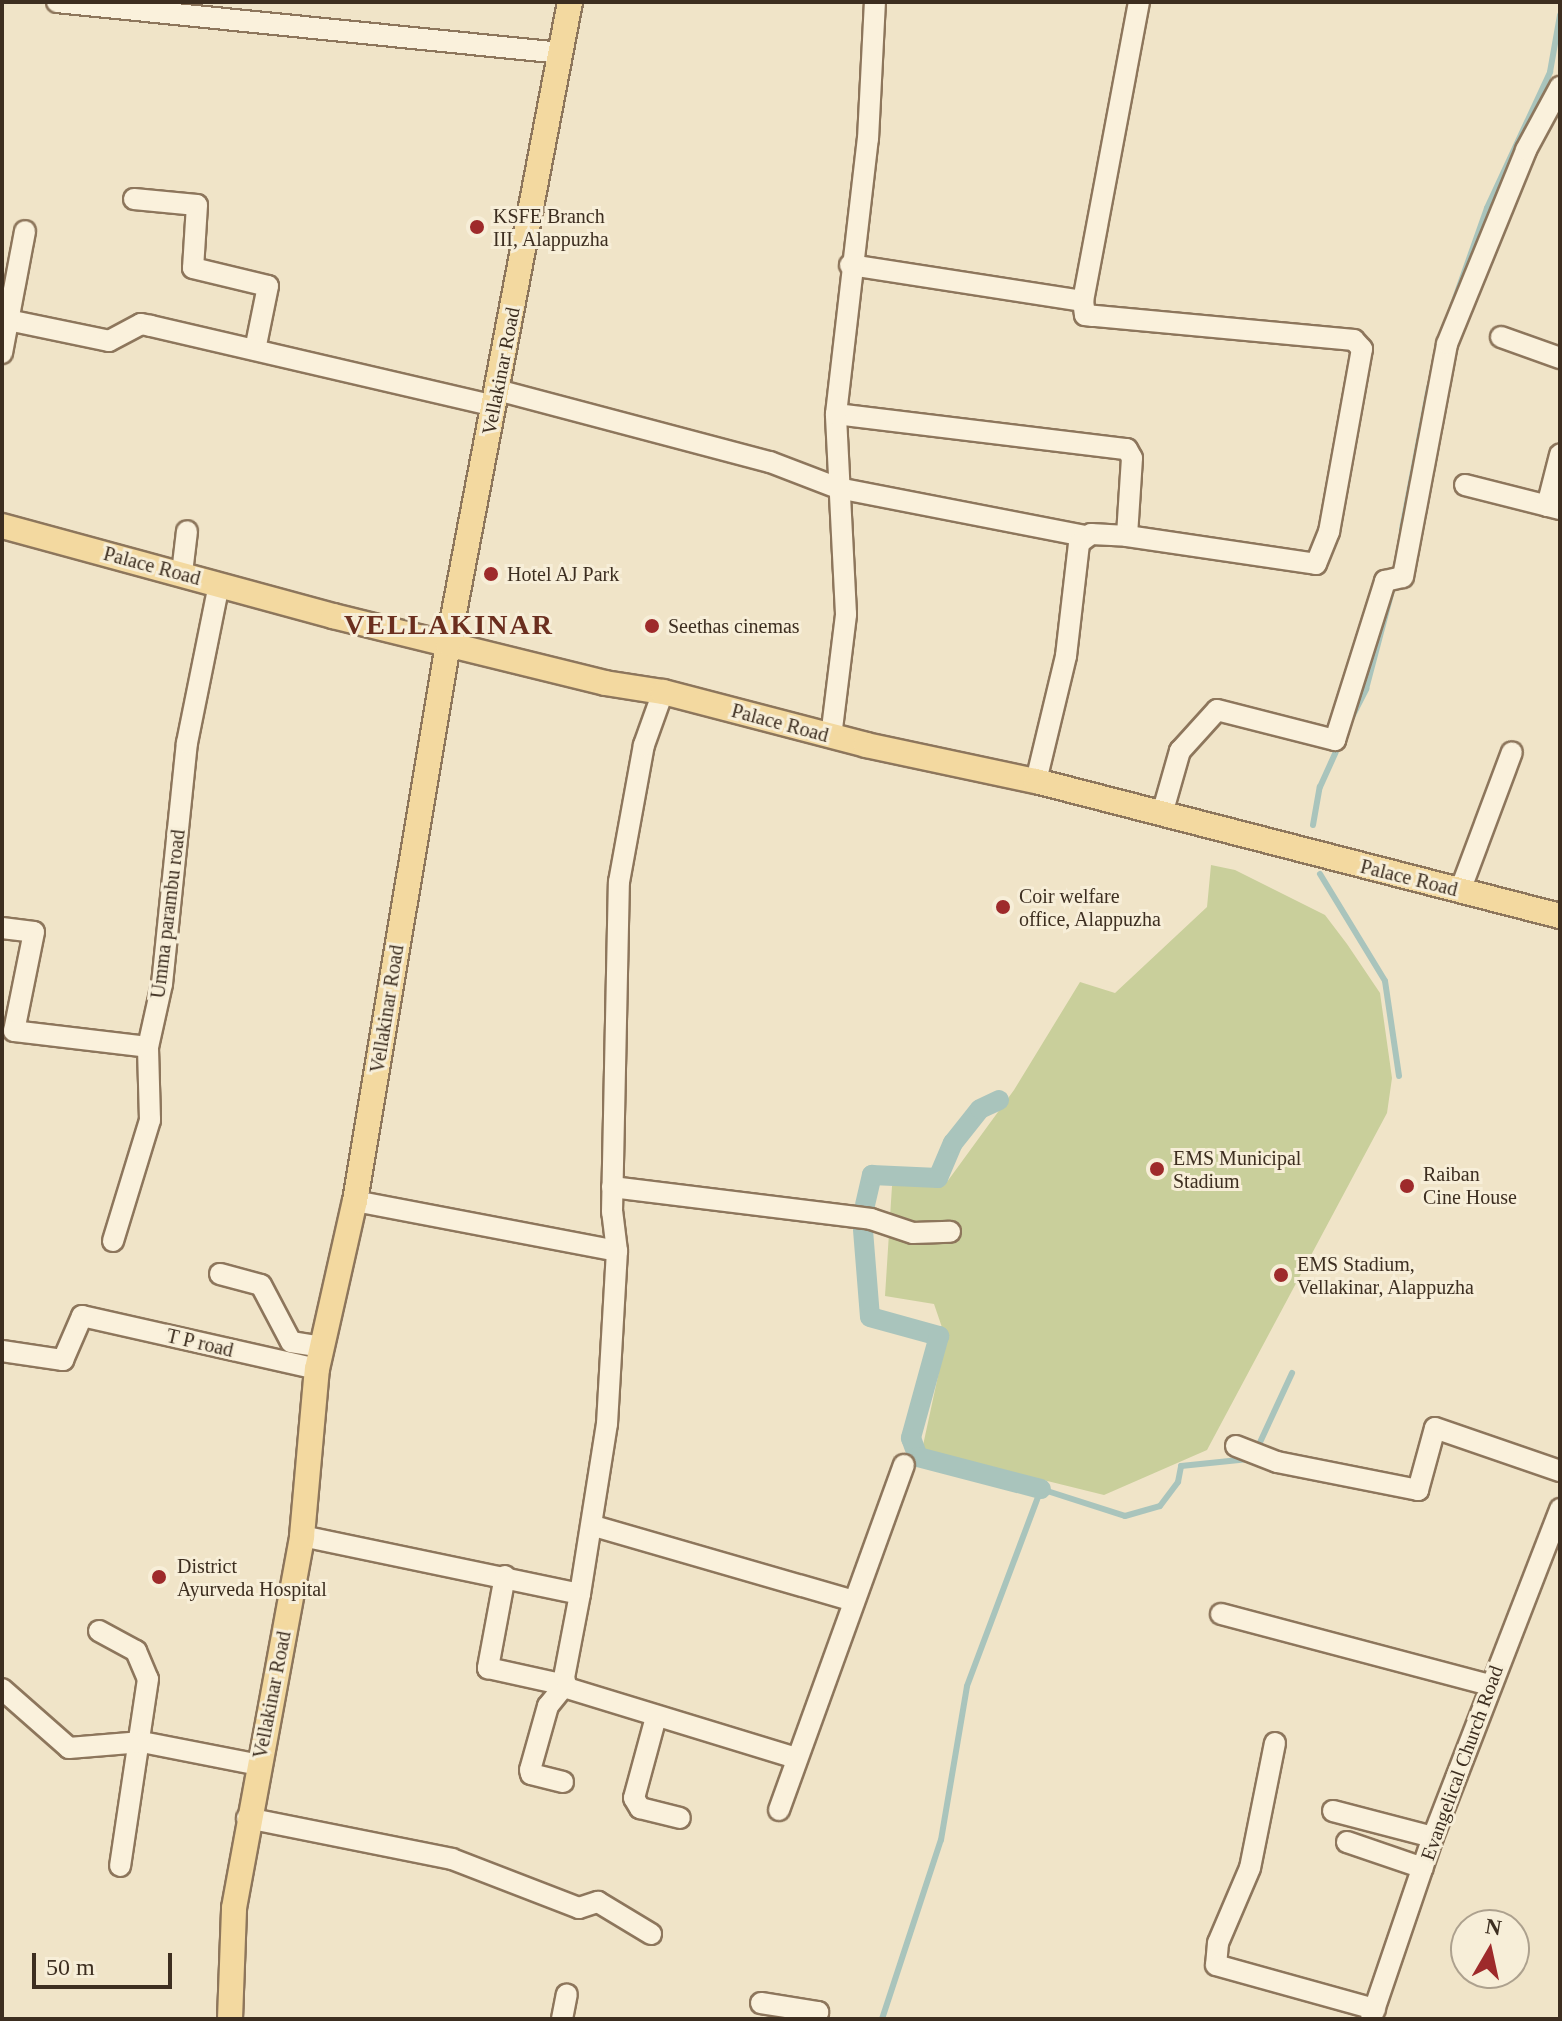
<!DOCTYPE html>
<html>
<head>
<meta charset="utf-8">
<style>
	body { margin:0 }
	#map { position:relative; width:1562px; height:2021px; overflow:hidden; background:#f0e4c8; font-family:"Times New Roman",serif }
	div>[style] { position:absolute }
	.green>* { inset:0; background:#c9cf9b }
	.stream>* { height:6px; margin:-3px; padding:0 3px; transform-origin:3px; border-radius:3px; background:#a9c4bc }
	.canal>* { height:20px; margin:-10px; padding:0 10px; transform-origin:10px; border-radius:10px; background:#a9c4bc }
	.roads { filter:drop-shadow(2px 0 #8d765c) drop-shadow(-2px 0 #8d765c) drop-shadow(0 2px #8d765c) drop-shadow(0 -2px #8d765c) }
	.minor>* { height:20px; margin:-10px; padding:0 10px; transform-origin:10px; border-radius:10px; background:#faf1dc }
	.major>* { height:24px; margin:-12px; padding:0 12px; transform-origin:12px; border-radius:12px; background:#f3d9a0 }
	.dots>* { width:22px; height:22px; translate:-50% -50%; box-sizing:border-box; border:4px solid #f7eed8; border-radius:50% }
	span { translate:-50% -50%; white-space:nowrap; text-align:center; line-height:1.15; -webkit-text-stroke:6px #f7eed8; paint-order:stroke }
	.poi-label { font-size:20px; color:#3d2e20 }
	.left { translate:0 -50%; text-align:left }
	.street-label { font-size:20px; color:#3d2e20 }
	.district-label { font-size:28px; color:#6b2e1e; font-weight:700; letter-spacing:2px }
	.frame { position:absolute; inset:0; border:4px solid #3d2e20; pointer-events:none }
	.north { position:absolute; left:1450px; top:1909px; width:80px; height:80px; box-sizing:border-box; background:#f7eed8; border:2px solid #ada18e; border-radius:50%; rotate:9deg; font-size:22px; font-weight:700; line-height:32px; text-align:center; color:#3d2e20 }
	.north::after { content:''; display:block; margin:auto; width:28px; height:36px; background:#9e2a2b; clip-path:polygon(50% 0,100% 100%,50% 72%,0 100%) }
	.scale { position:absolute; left:32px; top:1953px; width:140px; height:36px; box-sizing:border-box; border:4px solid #3d2e20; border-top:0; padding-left:10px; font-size:24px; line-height:28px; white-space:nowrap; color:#3d2e20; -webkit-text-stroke:6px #f7eed8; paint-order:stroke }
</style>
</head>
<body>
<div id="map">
	<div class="green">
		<i style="clip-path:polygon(1211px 865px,1235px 870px,1325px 915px,1347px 944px,1380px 993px,1392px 1078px,1387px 1113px,1207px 1450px,1104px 1495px,922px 1450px,946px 1339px,934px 1304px,885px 1296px,892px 1186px,944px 1186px,1014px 1090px,1080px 982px,1115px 993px,1207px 907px)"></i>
	</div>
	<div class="stream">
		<i style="left:1452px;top:307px;width:105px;rotate:-70.5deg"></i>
		<i style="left:1487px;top:208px;width:150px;rotate:-65.1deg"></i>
		<i style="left:1550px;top:72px;width:58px;rotate:-80deg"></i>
		<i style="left:1402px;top:529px;width:145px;rotate:-79.2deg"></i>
		<i style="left:1350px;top:721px;width:36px;rotate:-63deg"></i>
		<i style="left:1366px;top:689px;width:106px;rotate:-75.2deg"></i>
		<i style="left:1313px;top:825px;width:39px;rotate:-80deg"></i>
		<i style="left:1320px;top:787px;width:46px;rotate:-65.7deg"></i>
		<i style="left:1320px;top:874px;width:125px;rotate:58.7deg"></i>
		<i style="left:1385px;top:981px;width:96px;rotate:81.6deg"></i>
		<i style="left:1256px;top:1451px;width:86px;rotate:-65.2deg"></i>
		<i style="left:882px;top:2019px;width:188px;rotate:-71.8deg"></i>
		<i style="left:941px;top:1840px;width:156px;rotate:-80.4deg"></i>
		<i style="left:967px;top:1686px;width:210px;rotate:-69.4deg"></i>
		<i style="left:1041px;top:1489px;width:88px;rotate:17.8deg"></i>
		<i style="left:1125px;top:1516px;width:36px;rotate:-16deg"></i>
		<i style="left:1160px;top:1506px;width:30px;rotate:-53deg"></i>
		<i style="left:1178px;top:1482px;width:16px;rotate:-79deg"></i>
		<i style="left:1181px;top:1466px;width:68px;rotate:-5.9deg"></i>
	</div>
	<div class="canal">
		<i style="left:865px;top:1205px;width:31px;rotate:-77deg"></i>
		<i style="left:872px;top:1175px;width:66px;rotate:2.6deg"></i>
		<i style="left:938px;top:1178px;width:38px;rotate:-67deg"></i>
		<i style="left:953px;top:1143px;width:43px;rotate:-51.5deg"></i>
		<i style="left:980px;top:1109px;width:21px;rotate:-25deg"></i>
		<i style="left:863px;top:1230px;width:87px;rotate:85.4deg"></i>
		<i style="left:870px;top:1317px;width:72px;rotate:15.4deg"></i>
		<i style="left:939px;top:1336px;width:106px;rotate:105.4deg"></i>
		<i style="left:911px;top:1438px;width:20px;rotate:70deg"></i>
		<i style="left:918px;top:1457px;width:127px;rotate:14.6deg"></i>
	</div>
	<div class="roads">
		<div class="minor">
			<i style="left:57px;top:2px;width:507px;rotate:5.78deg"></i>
			<i style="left:134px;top:199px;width:63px;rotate:5.4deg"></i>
			<i style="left:197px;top:205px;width:63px;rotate:93.6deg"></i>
			<i style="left:193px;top:268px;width:77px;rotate:13.5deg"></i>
			<i style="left:268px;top:286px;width:65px;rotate:101.5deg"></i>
			<i style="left:850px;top:265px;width:236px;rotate:8.8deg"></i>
			<i style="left:1083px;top:301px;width:304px;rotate:-79.4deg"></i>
			<i style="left:8px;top:320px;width:103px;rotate:11.7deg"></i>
			<i style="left:109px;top:341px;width:36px;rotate:-28deg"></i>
			<i style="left:141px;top:324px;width:10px;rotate:11deg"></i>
			<i style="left:151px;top:326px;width:352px;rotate:13.1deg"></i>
			<i style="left:1501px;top:337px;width:63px;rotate:19.6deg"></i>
			<i style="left:2px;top:353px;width:124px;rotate:-79.3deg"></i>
			<i style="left:497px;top:390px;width:282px;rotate:14.8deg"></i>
			<i style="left:770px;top:462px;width:73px;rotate:20.9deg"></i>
			<i style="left:838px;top:488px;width:252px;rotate:11deg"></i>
			<i style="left:836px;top:414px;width:293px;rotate:6.9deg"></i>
			<i style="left:1127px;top:449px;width:10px;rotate:61deg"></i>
			<i style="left:1132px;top:458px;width:78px;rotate:93.7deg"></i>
			<i style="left:1465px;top:485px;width:98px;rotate:14.2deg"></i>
			<i style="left:1547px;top:506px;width:53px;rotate:-75.7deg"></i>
			<i style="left:182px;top:573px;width:42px;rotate:-83.2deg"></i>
			<i style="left:831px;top:737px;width:124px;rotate:-83deg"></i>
			<i style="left:846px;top:614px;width:200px;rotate:-92.9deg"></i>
			<i style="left:836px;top:414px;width:277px;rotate:-83.4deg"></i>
			<i style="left:868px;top:139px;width:137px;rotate:-87.1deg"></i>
			<i style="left:1036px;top:781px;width:129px;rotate:-76.5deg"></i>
			<i style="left:1066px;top:656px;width:114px;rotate:-83.4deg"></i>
			<i style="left:1079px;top:543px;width:15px;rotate:-37deg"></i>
			<i style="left:1091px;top:534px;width:36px;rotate:3deg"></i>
			<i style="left:1127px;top:536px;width:191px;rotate:8.4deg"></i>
			<i style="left:1316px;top:564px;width:35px;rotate:-68deg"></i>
			<i style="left:1329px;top:532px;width:186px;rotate:-79.8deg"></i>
			<i style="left:1362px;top:349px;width:12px;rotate:-132deg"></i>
			<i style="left:1354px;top:340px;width:262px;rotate:-174.7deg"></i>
			<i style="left:1093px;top:316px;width:8px;rotate:-173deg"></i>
			<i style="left:1085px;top:315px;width:14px;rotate:-98deg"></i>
			<i style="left:1162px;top:814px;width:66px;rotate:-74.1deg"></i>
			<i style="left:1180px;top:751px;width:55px;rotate:-47.9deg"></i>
			<i style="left:1217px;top:710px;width:122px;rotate:14.3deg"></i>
			<i style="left:1335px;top:740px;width:167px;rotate:-72.5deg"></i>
			<i style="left:1385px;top:581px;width:18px;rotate:-13deg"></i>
			<i style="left:1403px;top:577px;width:237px;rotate:-79.3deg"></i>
			<i style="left:1447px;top:344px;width:209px;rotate:-67.8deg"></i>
			<i style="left:1526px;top:150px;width:72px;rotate:-61.6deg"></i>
			<i style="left:1460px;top:891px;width:148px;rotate:-69.5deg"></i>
			<i style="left:2px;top:928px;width:32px;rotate:7deg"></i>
			<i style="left:34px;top:932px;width:101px;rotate:101.4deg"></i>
			<i style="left:14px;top:1031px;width:135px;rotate:6.8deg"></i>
			<i style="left:612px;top:1187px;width:261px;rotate:7deg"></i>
			<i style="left:871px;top:1219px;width:44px;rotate:18.4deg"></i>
			<i style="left:913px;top:1233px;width:37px;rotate:-2deg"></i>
			<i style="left:355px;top:1201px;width:267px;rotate:10.8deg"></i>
			<i style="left:113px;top:1241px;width:127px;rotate:-73deg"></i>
			<i style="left:150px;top:1120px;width:73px;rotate:-91.6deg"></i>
			<i style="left:148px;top:1047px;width:65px;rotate:-77.5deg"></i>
			<i style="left:162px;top:984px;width:242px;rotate:-84.1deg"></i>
			<i style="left:187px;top:743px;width:162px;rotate:-78.6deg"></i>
			<i style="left:220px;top:1274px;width:42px;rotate:15deg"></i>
			<i style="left:261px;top:1285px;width:64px;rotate:62.2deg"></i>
			<i style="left:291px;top:1342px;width:31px;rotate:9deg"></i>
			<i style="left:2px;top:1351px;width:62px;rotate:8.4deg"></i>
			<i style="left:63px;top:1360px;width:48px;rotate:-66.6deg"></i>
			<i style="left:82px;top:1316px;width:241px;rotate:12.7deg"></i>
			<i style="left:1236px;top:1446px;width:44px;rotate:21.3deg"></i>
			<i style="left:1277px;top:1462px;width:144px;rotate:11.2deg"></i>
			<i style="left:1418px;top:1490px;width:64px;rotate:-74.7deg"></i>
			<i style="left:1435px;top:1428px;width:132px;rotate:19deg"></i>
			<i style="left:594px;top:1526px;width:270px;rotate:16.1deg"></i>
			<i style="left:302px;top:1536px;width:284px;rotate:11.8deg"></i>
			<i style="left:580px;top:1594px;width:172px;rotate:-81deg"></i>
			<i style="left:607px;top:1424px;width:173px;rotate:-86.7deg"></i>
			<i style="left:617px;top:1251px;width:39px;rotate:-97deg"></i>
			<i style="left:612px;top:1212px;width:330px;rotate:-88.8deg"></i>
			<i style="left:619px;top:882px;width:139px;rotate:-79.7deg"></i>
			<i style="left:644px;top:745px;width:56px;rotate:-70.3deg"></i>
			<i style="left:505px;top:1576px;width:94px;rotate:100.5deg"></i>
			<i style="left:488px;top:1668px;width:79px;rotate:12.4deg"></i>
			<i style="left:565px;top:1685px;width:27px;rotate:129deg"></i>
			<i style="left:548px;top:1706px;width:66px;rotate:105.7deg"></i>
			<i style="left:530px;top:1770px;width:4px;rotate:76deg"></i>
			<i style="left:531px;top:1774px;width:33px;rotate:14deg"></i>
			<i style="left:580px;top:1594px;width:86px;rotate:100.8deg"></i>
			<i style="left:564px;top:1678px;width:10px;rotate:73deg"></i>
			<i style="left:567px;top:1688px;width:239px;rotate:17deg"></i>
			<i style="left:1221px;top:1614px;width:278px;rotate:14.8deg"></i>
			<i style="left:99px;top:1631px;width:42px;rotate:28.4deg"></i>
			<i style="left:136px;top:1651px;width:30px;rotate:67deg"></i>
			<i style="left:148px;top:1679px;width:189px;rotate:98.5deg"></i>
			<i style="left:2px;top:1689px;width:89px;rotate:41.4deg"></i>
			<i style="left:69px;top:1748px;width:73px;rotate:-4.7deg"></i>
			<i style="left:142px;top:1742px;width:119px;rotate:11.1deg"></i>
			<i style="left:656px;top:1717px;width:84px;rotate:105.2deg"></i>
			<i style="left:634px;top:1798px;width:12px;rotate:59deg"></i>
			<i style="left:640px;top:1808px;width:41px;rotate:14deg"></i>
			<i style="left:1275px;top:1743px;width:127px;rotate:101.3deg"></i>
			<i style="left:1250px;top:1868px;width:82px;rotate:113.1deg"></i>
			<i style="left:1218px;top:1943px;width:22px;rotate:95deg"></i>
			<i style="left:1216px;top:1965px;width:165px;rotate:15.5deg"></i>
			<i style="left:779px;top:1810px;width:367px;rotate:-70.1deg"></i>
			<i style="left:1333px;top:1811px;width:103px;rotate:14.6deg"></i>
			<i style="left:247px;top:1818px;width:209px;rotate:11.3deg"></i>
			<i style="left:452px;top:1859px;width:136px;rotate:21.1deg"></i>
			<i style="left:579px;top:1908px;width:20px;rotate:-18deg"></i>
			<i style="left:598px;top:1902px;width:62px;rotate:31.1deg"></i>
			<i style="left:1347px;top:1842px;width:80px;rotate:18.9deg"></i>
			<i style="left:761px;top:2003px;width:58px;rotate:9deg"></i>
			<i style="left:818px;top:2012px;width:7px;rotate:106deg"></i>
			<i style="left:562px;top:2019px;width:25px;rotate:-79deg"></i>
			<i style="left:1371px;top:2019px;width:192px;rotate:-71.2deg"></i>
			<i style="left:1433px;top:1837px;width:352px;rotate:-68.8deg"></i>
		</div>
		<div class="major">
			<i style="left:2px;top:526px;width:343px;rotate:15.2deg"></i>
			<i style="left:333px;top:616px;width:280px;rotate:13.8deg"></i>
			<i style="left:605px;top:683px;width:59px;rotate:8.8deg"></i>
			<i style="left:663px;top:692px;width:210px;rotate:14.6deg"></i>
			<i style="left:866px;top:745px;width:174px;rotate:12deg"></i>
			<i style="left:1036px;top:781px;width:541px;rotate:14.45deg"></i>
			<i style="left:230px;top:2019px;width:111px;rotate:-87.9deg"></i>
			<i style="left:234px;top:1908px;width:378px;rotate:-79.6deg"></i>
			<i style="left:302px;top:1536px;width:168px;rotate:-84.9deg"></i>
			<i style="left:317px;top:1369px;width:172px;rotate:-77.3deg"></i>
			<i style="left:355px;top:1201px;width:565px;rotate:-80.52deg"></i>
			<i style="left:448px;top:644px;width:653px;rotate:-79.24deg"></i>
		</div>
	</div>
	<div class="dots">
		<i style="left:477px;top:227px;background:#9e2a2b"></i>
		<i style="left:491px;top:574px;background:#9e2a2b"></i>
		<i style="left:652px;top:626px;background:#9e2a2b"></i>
		<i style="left:1003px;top:907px;background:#9e2a2b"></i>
		<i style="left:1157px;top:1169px;background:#9e2a2b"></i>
		<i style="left:1407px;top:1186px;background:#9e2a2b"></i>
		<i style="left:1281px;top:1275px;background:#9e2a2b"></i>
		<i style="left:159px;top:1577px;background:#9e2a2b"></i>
	</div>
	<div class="poi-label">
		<span class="left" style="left:493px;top:228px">KSFE Branch<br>III, Alappuzha</span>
		<span class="left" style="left:507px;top:574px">Hotel AJ Park</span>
		<span class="left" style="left:668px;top:626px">Seethas cinemas</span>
		<span class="left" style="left:1019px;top:908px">Coir welfare<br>office, Alappuzha</span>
		<span class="left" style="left:1173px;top:1170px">EMS Municipal<br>Stadium</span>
		<span class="left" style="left:1423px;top:1186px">Raiban<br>Cine House</span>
		<span class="left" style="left:1297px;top:1276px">EMS Stadium,<br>Vellakinar, Alappuzha</span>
		<span class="left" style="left:177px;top:1578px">District<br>Ayurveda Hospital</span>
	</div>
	<div class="street-label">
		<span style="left:501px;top:371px;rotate:-79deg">Vellakinar Road</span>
		<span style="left:152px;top:566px;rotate:15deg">Palace Road</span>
		<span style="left:780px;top:723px;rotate:15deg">Palace Road</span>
		<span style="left:1409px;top:878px;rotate:14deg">Palace Road</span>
		<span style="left:168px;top:914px;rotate:-83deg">Umma parambu road</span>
		<span style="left:387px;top:1009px;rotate:-81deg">Vellakinar Road</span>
		<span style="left:200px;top:1343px;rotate:13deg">T P road</span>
		<span style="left:272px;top:1695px;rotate:-79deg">Vellakinar Road</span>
		<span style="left:1462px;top:1763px;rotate:-70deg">Evangelical Church Road</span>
	</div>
	<div class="district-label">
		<span style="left:449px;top:625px">VELLAKINAR</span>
	</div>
	<div class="frame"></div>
	<div class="north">N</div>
	<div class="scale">50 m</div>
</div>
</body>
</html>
